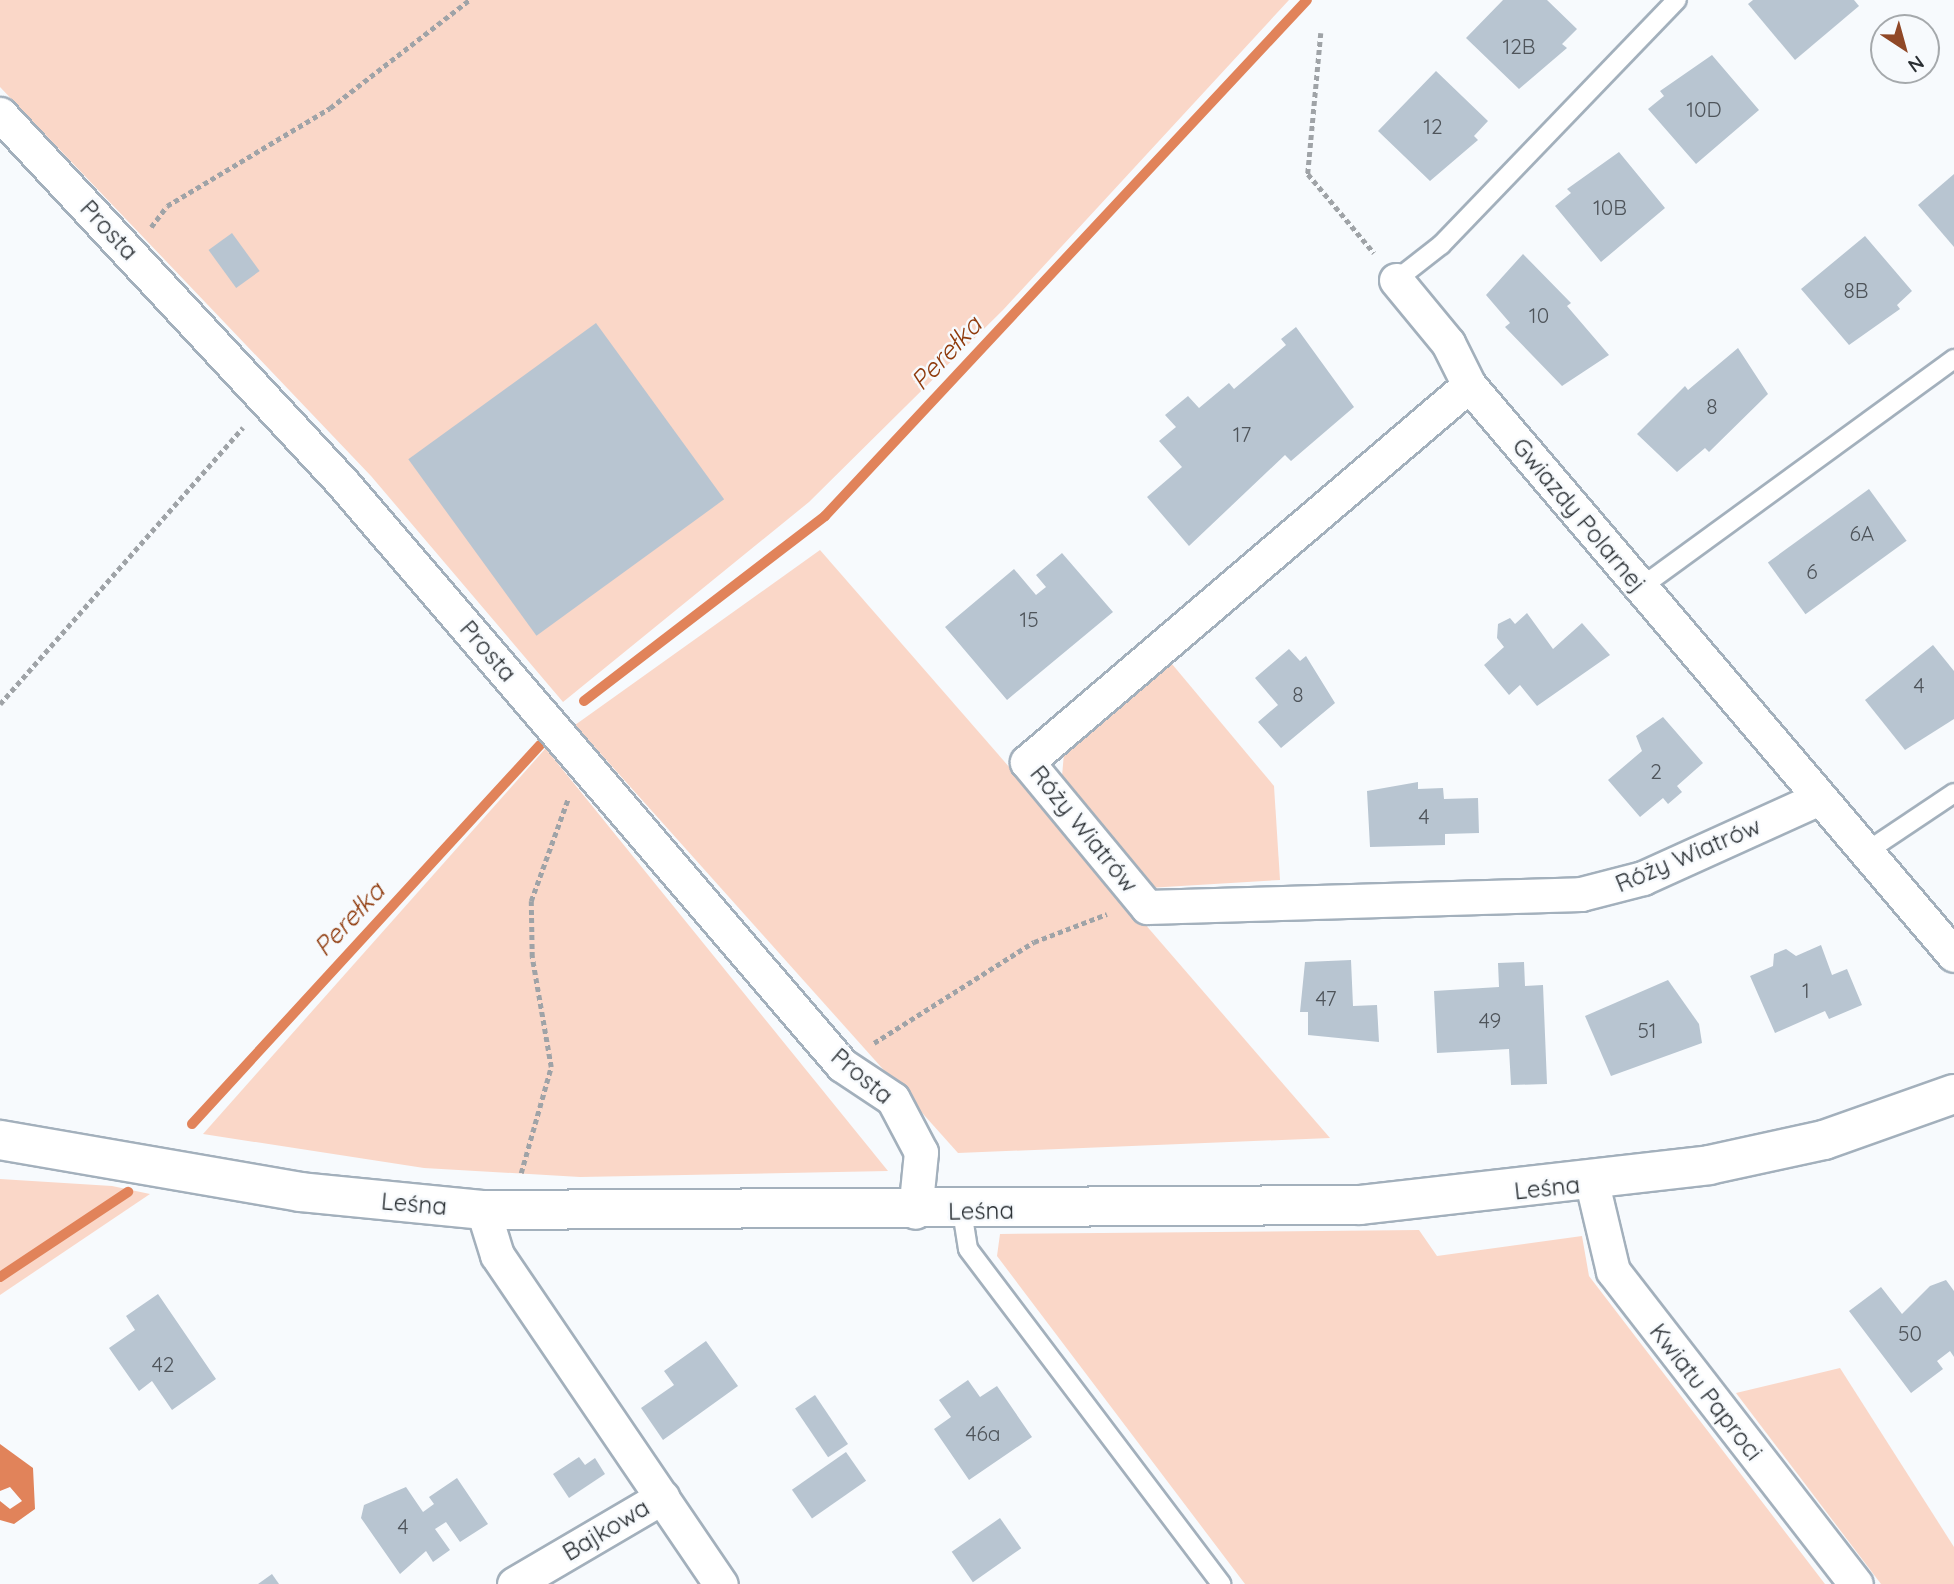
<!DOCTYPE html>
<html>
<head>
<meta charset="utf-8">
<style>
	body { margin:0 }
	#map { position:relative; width:1954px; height:1584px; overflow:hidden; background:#f7fafd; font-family:Quicksand,sans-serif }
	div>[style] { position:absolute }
	.green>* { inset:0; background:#fad7c8 }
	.water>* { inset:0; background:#e1835a }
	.stream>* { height:10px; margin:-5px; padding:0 5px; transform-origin:5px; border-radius:5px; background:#e1835a }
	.building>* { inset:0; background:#b8c5d1; transform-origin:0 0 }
	.path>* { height:4.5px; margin-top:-2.25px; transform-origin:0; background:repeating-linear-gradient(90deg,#9fa3a7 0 5px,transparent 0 8.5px) }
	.roads { filter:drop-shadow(2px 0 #a3b0bc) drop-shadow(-2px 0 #a3b0bc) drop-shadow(0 2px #a3b0bc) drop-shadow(0 -2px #a3b0bc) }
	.lane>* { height:18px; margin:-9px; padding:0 9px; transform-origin:9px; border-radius:9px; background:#fff }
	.street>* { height:33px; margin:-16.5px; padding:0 16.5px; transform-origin:16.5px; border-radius:16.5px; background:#fff }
	.secondary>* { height:38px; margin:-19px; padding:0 19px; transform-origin:19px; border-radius:19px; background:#fff }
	span { translate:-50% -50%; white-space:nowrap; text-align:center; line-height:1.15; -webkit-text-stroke:5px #f7fafd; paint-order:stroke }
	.number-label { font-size:21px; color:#4e545a }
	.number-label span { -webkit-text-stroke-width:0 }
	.street-label { font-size:24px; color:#2a2f33 }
	.water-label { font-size:26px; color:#8f3a0c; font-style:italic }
	.north { position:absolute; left:1870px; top:14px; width:70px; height:70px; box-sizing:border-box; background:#f7fafd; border:2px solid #a5a9ac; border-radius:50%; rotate:144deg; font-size:19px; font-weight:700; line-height:28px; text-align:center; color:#2a2f33 }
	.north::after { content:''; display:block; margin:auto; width:24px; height:32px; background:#904827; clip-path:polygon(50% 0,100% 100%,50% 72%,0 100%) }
</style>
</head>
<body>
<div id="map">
	<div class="green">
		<i style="clip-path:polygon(0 0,1289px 0,1003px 310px,809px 502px,563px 702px,371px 476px,0 87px)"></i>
		<i style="clip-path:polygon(820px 550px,997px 753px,1330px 1138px,958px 1153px,575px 725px)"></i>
		<i style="clip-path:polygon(1172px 664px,1274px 786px,1280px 880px,1148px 888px,1061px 788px,1064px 753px)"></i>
		<i style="clip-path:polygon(545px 749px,546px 749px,888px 1171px,580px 1177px,424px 1168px,203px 1134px)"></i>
		<i style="clip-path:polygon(0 1179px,112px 1186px,150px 1194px,0 1295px)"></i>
		<i style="clip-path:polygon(1419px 1230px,1437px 1256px,1582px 1236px,1589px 1276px,1825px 1584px,1245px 1584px,997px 1256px,1000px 1234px)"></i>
		<i style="clip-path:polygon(1840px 1368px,1954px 1547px,1954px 1584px,1881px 1584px,1736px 1393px)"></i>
	</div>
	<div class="water">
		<i style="clip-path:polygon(0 1444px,33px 1468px,35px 1509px,14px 1524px,0 1520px,0 1501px,10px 1509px,22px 1501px,10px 1487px,0 1491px)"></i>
	</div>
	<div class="stream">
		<i style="left:584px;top:701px;width:304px;rotate:-37.5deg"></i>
		<i style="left:825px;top:516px;width:706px;rotate:-46.95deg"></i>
		<i style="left:192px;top:1124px;width:515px;rotate:-47.44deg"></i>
		<i style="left:0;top:1277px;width:154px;rotate:-33.6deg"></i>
	</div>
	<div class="building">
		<i style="clip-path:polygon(1503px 0,1547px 0,1577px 29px,1562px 44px,1567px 48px,1519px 89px,1466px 38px)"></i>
		<i style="clip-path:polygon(1753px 0,1854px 0,1859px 6px,1795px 60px,1748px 4px)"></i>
		<i style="clip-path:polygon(1712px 55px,1759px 110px,1696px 164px,1648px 109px,1664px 96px,1660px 91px)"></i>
		<i style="clip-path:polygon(1436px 71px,1488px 121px,1474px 136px,1478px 140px,1430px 181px,1378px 131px)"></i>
		<i style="clip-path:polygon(1619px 152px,1665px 208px,1601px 262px,1555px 206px,1571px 193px,1567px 189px)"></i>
		<i style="clip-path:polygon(1954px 174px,1954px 247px,1918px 205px)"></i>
		<i style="left:232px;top:233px;width:47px;height:29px;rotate:54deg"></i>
		<i style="clip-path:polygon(1865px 236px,1912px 291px,1897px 305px,1900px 309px,1849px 345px,1801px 289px)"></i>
		<i style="clip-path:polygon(1523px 254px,1571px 303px,1567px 306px,1609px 355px,1562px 386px,1505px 327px,1510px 323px,1486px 295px)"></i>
		<i style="left:596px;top:323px;width:218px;height:232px;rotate:54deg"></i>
		<i style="clip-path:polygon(1296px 327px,1354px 407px,1291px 461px,1285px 455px,1189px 546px,1147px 497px,1182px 467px,1159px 441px,1176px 427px,1165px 415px,1188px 396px,1199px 408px,1229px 383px,1234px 389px,1286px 345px,1281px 339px)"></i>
		<i style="clip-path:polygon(1738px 348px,1768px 394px,1709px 452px,1705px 448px,1677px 472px,1637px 434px,1685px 386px,1688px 390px)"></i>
		<i style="left:1869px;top:489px;width:64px;height:125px;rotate:54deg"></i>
		<i style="clip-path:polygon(1062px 553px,1113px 612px,1007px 700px,945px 627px,1014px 569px,1036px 595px,1046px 587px,1036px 575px)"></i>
		<i style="clip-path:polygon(1527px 613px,1553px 649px,1582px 623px,1610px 655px,1537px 706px,1520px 685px,1509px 695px,1484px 665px,1504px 647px,1497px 638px,1498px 624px,1510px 618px,1515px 624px)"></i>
		<i style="clip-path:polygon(1933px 645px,1954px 671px,1954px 719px,1905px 750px,1865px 700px)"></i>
		<i style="clip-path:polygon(1289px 649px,1300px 661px,1306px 656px,1335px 703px,1281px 748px,1258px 722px,1278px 705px,1255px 678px)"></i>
		<i style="clip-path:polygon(1663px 717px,1703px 763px,1677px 786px,1682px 792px,1668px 804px,1663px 798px,1640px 817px,1608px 780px,1642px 751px,1636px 736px)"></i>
		<i style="clip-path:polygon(1418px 782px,1418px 789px,1443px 788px,1444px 799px,1478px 798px,1479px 833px,1445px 834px,1445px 845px,1370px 847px,1367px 791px)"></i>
		<i style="clip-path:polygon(1821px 945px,1832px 975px,1847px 969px,1862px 1005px,1829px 1019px,1825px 1011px,1775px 1033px,1750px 976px,1773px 966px,1774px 954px,1786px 949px,1796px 956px)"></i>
		<i style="clip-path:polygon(1351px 960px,1353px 1006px,1377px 1005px,1379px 1042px,1308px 1035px,1308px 1012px,1300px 1012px,1305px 962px)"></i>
		<i style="clip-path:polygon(1524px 962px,1525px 986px,1543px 985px,1547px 1084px,1511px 1085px,1509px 1049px,1437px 1053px,1434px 991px,1499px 987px,1498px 963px)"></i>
		<i style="clip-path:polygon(1668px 980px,1699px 1024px,1702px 1043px,1611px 1076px,1585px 1016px)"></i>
		<i style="clip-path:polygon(1946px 1280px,1954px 1291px,1954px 1357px,1950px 1351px,1937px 1361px,1943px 1369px,1911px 1393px,1849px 1311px,1881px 1287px,1902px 1314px,1930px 1286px)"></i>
		<i style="clip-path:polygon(158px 1294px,216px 1379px,172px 1410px,152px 1381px,139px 1391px,109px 1348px,135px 1330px,126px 1316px)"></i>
		<i style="clip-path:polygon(706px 1341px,738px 1386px,663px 1440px,641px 1408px,674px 1385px,664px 1371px)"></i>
		<i style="clip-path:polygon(968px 1380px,980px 1397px,997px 1386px,1032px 1437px,969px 1480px,934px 1429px,951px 1417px,939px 1400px)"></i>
		<i style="left:815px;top:1395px;width:59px;height:24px;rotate:56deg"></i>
		<i style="left:846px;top:1452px;width:35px;height:66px;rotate:55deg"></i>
		<i style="clip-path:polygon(579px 1457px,585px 1465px,595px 1458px,605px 1474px,569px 1498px,553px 1474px)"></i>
		<i style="clip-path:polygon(457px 1478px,488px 1524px,460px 1542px,446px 1522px,435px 1529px,450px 1550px,433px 1562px,426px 1551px,400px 1574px,361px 1518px,364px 1505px,406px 1487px,423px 1512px,434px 1504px,429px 1497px)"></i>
		<i style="left:1000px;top:1518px;width:37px;height:59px;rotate:55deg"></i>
		<i style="clip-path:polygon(272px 1574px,279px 1584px,258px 1584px)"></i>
	</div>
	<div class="path">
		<i style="left:1321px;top:33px;width:142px;rotate:95.3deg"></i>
		<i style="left:1308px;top:174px;width:103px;rotate:50.1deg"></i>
		<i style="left:151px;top:227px;width:26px;rotate:-53deg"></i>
		<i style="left:167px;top:206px;width:190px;rotate:-31deg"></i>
		<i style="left:330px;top:108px;width:176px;rotate:-37.8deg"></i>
		<i style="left:0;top:704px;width:368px;rotate:-48.7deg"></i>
		<i style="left:874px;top:1043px;width:189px;rotate:-32.3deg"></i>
		<i style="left:1034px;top:942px;width:78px;rotate:-21deg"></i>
		<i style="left:521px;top:1173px;width:110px;rotate:-74.2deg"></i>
		<i style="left:551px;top:1067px;width:112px;rotate:-99.8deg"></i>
		<i style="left:532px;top:957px;width:56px;rotate:-91deg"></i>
		<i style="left:531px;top:901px;width:109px;rotate:-70.1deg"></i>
	</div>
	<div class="roads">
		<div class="lane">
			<i style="left:1396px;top:280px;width:57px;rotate:-37.9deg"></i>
			<i style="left:1441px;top:245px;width:340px;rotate:-46.1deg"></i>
			<i style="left:1640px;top:588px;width:389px;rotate:-36.1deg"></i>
			<i style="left:1866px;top:852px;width:106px;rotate:-33.8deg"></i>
			<i style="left:962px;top:1211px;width:38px;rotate:81deg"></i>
			<i style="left:968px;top:1249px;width:420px;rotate:52.9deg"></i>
		</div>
		<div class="street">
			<i style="left:0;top:114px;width:502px;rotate:47.1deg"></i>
			<i style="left:342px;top:482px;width:768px;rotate:49.38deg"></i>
			<i style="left:842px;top:1065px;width:61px;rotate:33.7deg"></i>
			<i style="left:893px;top:1099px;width:60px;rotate:62.2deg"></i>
			<i style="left:921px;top:1152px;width:60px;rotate:95.7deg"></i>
			<i style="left:1396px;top:280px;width:82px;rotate:50.5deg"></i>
			<i style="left:1448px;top:343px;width:47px;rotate:63.4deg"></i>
			<i style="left:1469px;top:385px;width:748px;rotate:49.61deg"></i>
			<i style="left:1469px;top:385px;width:581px;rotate:139.54deg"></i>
			<i style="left:1027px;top:762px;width:188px;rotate:50.4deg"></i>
			<i style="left:1147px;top:907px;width:434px;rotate:-1.7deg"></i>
			<i style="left:1581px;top:894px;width:64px;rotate:-14.5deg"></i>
			<i style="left:1643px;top:878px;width:193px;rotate:-24.4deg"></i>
			<i style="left:1592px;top:1183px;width:90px;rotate:76.6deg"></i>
			<i style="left:1613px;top:1271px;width:396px;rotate:52.2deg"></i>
			<i style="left:483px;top:1210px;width:47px;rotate:72.7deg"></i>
			<i style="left:497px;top:1255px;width:398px;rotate:55.8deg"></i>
			<i style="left:514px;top:1584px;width:172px;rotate:-30.4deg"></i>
		</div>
		<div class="secondary">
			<i style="left:0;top:1140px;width:304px;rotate:9.8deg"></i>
			<i style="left:300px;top:1192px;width:184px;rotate:5.6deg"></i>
			<i style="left:483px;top:1210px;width:877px;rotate:-0.33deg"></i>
			<i style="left:1360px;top:1205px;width:351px;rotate:-6.5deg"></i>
			<i style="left:1709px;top:1165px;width:118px;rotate:-12.3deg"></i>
			<i style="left:1824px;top:1140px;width:138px;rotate:-19.5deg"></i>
		</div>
	</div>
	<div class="number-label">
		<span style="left:1519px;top:46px">12B</span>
		<span style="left:1704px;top:109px">10D</span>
		<span style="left:1433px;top:126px">12</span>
		<span style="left:1610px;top:207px">10B</span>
		<span style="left:1856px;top:290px">8B</span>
		<span style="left:1539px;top:315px">10</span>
		<span style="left:1712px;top:406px">8</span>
		<span style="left:1242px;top:434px">17</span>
		<span style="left:1862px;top:533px">6A</span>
		<span style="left:1812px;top:571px">6</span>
		<span style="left:1029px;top:619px">15</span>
		<span style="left:1919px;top:685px">4</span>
		<span style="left:1298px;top:694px">8</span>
		<span style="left:1656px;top:771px">2</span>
		<span style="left:1424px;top:816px">4</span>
		<span style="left:1806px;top:990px">1</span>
		<span style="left:1326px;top:998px">47</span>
		<span style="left:1490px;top:1020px">49</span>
		<span style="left:1647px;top:1030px">51</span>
		<span style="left:1910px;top:1333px">50</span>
		<span style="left:163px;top:1364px">42</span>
		<span style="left:983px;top:1433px">46a</span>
		<span style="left:403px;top:1526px">4</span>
	</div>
	<div class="street-label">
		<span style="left:109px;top:230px;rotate:47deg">Prosta</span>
		<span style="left:1579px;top:515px;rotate:50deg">Gwiazdy Polarnej</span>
		<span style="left:488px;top:651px;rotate:49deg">Prosta</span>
		<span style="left:1084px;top:829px;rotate:51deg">Róży Wiatrów</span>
		<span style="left:1688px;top:855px;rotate:-23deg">Róży Wiatrów</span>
		<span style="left:862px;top:1076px;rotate:40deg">Prosta</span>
		<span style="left:1547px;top:1188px;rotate:-6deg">Leśna</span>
		<span style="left:414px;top:1204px;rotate:5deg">Leśna</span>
		<span style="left:981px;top:1211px;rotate:-1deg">Leśna</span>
		<span style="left:1706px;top:1392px;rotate:52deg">Kwiatu Paproci</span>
		<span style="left:606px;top:1530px;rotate:-31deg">Bajkowa</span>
	</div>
	<div class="water-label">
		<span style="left:946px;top:353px;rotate:-47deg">Perełka</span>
		<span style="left:349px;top:919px;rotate:-47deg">Perełka</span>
	</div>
	<div class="north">N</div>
</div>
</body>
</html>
